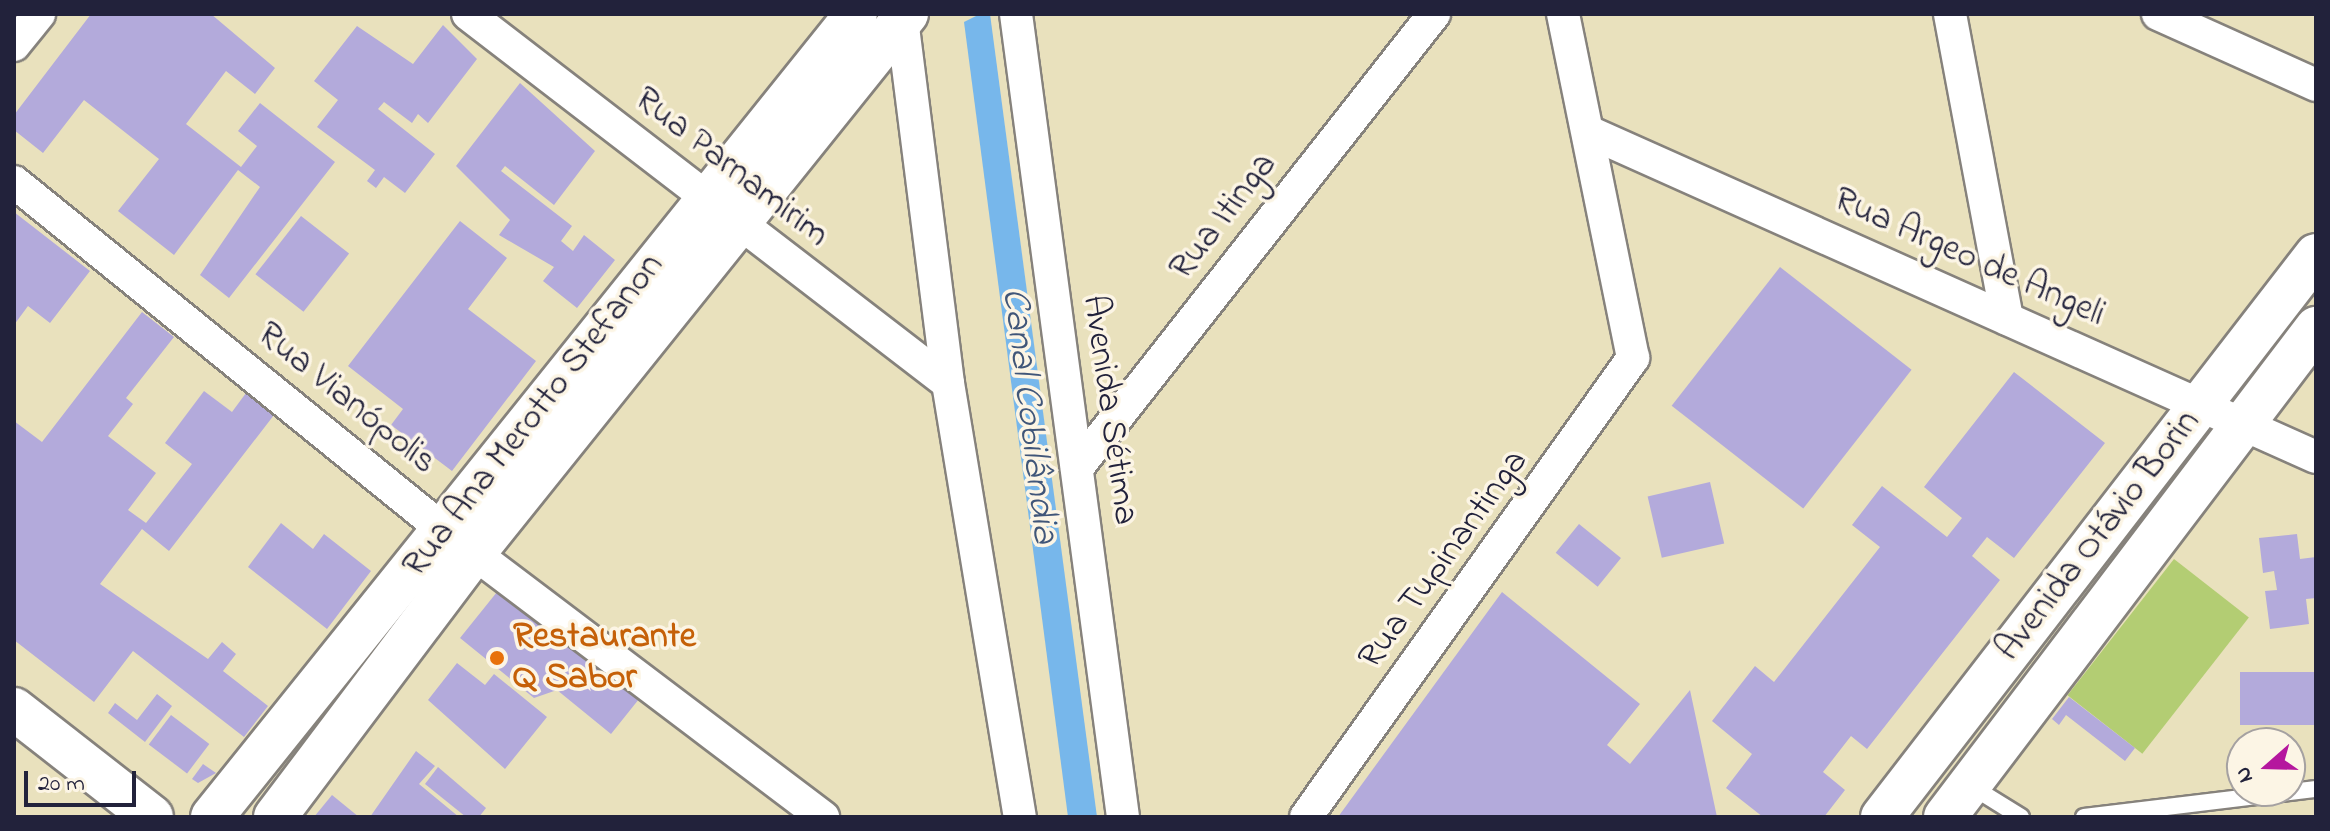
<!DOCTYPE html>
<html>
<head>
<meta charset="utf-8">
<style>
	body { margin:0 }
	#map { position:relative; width:2330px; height:831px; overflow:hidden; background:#e9e1bd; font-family:"Indie Flower",sans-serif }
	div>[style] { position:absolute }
	.green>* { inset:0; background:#b3cd73; transform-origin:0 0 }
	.water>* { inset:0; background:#77b7eb }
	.building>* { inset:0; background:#b3aadb; transform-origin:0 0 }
	.roads { filter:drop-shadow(2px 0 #86827c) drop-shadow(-2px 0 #86827c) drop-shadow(0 2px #86827c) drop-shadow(0 -2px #86827c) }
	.service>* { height:16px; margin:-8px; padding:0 8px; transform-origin:8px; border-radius:8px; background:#fff }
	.minor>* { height:32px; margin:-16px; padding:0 16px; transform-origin:16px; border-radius:16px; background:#fff }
	.tertiary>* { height:42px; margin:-21px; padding:0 21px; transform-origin:21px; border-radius:21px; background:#fff }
	.dots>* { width:22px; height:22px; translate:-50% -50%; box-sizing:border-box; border:4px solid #fcf5e5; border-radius:50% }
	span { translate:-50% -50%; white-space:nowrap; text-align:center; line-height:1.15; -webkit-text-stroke:7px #fcf5e5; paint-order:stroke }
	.street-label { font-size:36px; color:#22223b }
	.food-label { font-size:36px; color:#c56008; font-weight:700 }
	.left { translate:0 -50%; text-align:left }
	.water-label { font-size:38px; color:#405679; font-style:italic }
	.frame { position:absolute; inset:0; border:16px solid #22223b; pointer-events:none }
	.north { position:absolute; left:2226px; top:727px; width:80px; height:80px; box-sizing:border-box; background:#fcf5e5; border:2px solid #a5a1a1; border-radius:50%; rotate:250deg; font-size:22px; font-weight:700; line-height:32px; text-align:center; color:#22223b }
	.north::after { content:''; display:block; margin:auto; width:28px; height:36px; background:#b5179e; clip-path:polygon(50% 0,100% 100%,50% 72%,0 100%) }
	.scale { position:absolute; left:24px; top:771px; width:112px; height:36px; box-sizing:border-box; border:4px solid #22223b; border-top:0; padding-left:10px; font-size:24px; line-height:28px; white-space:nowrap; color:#22223b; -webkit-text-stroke:6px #fcf5e5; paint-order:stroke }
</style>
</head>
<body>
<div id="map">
	<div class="green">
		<i style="left:2174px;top:559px;width:95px;height:173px;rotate:38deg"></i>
	</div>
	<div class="water">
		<i style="clip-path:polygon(980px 14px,990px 14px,1097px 817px,1068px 817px,964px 22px)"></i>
	</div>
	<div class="building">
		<i style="clip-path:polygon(91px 14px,211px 14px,275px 68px,255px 94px,226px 71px,186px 124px,241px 167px,257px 146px,238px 131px,260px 103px,335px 162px,229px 298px,200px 275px,260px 187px,238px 170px,174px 255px,118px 211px,159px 159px,84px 100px,43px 153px,14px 130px,14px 115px)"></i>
		<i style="clip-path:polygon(443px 25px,477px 59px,428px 123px,418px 114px,412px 123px,384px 102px,378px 109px,435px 154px,405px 193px,384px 177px,376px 188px,367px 181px,375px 170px,317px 127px,338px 100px,314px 81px,357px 26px,413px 64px)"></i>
		<i style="clip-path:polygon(520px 83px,595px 151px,554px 205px,505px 166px,501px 171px,572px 226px,561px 241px,573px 251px,584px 235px,615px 260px,577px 308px,543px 281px,554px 267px,499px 235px,510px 220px,456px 166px)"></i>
		<i style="clip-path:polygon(14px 212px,90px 271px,50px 323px,28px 306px,14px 325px)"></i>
		<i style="left:301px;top:216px;width:61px;height:74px;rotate:38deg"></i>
		<i style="clip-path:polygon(460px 221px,507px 258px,468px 309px,536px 361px,452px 471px,391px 425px,403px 409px,348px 366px)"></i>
		<i style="left:1780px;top:267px;width:167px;height:176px;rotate:38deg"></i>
		<i style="clip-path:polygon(142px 312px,174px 337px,126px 398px,133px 404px,108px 436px,156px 473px,128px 510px,146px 523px,192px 464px,165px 443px,204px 391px,232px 412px,246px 393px,274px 415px,169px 551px,142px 529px,100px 584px,208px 659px,222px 642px,236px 654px,223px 671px,268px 706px,244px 737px,133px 651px,94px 702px,14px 640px,14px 421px,42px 442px)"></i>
		<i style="clip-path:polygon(2014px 372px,2105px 443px,2014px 558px,1987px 537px,1972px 556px,2000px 580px,1867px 749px,1851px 736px,1823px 772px,1845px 790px,1824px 817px,1763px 817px,1726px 788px,1752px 754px,1712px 721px,1755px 666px,1774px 682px,1880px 547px,1852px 525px,1882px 486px,1947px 537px,1962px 518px,1924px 487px)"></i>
		<i style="left:1710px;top:482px;width:63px;height:64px;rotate:77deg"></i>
		<i style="clip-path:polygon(281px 523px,313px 549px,324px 534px,371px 571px,327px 629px,248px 567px)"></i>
		<i style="left:1579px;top:524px;width:54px;height:37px;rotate:39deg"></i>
		<i style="clip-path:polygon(2297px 534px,2300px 559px,2316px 557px,2316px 598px,2306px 599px,2309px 624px,2270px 629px,2265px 591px,2277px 590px,2274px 571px,2263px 573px,2259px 538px)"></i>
		<i style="clip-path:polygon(501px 587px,639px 699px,611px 734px,557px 690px,534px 698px,460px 638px)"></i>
		<i style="clip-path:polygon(1502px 592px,1640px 704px,1607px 745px,1630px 764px,1690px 690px,1717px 817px,1338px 817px)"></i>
		<i style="clip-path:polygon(457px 663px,485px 685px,494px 674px,547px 717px,505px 769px,428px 700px)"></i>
		<i style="left:2316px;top:672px;width:53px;height:76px;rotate:90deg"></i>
		<i style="clip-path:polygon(157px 694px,172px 706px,145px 742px,108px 713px,115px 703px,137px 720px)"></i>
		<i style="clip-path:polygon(2069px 697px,2135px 748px,2125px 761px,2066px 715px,2059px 725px,2052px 719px)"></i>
		<i style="left:171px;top:715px;width:48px;height:37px;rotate:37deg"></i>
		<i style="clip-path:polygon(416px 751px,435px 766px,419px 784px,459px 817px,370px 817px)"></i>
		<i style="clip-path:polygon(203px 764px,216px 773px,198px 783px,192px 779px)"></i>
		<i style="clip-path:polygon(438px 767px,486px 808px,479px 817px,466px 817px,425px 784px)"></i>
		<i style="clip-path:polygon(332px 795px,359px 817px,314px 817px)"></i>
	</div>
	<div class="roads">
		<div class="service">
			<i style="left:1971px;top:786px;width:59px;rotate:31.8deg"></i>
			<i style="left:2084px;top:817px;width:234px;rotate:-6.9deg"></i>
		</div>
		<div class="minor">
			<i style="left:468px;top:14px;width:605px;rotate:37.55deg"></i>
			<i style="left:1016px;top:14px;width:810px;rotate:82.41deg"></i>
			<i style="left:1950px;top:14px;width:310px;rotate:79.4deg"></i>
			<i style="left:2158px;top:14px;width:173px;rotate:24.2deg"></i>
			<i style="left:902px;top:19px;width:367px;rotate:82.8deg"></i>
			<i style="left:948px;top:383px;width:440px;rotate:80.6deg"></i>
			<i style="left:14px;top:45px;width:40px;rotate:-51deg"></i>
			<i style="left:1589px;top:132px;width:796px;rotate:24.09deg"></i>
			<i style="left:14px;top:182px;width:556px;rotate:39.01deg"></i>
			<i style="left:446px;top:532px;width:473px;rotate:37.1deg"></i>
			<i style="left:1077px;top:468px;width:578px;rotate:-51.82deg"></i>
			<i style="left:1306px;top:817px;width:564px;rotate:-54.53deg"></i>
			<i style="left:1633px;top:358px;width:351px;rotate:-101.5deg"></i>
		</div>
		<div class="tertiary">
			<i style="left:14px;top:709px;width:175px;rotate:38deg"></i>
			<i style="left:212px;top:817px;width:1029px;rotate:-51.27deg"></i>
			<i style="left:275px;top:817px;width:332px;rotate:-53deg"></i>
			<i style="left:475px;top:552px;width:690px;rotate:-51.24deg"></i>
			<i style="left:1882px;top:817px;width:710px;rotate:-52.32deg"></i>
			<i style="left:1945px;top:817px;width:614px;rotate:-52.81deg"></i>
		</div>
	</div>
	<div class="dots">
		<i style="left:497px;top:658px;background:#e8710a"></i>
	</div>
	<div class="street-label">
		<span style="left:731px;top:168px;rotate:38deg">Rua Parnamirim</span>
		<span style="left:1224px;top:217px;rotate:-52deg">Rua Itinga</span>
		<span style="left:1969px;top:258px;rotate:24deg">Rua Argeo de Angeli</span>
		<span style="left:346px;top:399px;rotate:39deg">Rua Vianópolis</span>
		<span style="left:1109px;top:410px;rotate:82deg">Avenida Sétima</span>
		<span style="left:534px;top:416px;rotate:-52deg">Rua Ana Merotto Stefanon</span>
		<span style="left:2099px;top:536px;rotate:-52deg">Avenida Otávio Borin</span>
		<span style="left:1444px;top:560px;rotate:-54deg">Rua Tupinantinga</span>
	</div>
	<div class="food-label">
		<span class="left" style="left:513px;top:658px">Restaurante<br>Q Sabor</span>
	</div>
	<div class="water-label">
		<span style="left:1028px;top:416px;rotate:83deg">Canal Cobilândia</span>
	</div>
	<div class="frame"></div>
	<div class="north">N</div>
	<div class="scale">20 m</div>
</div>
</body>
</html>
